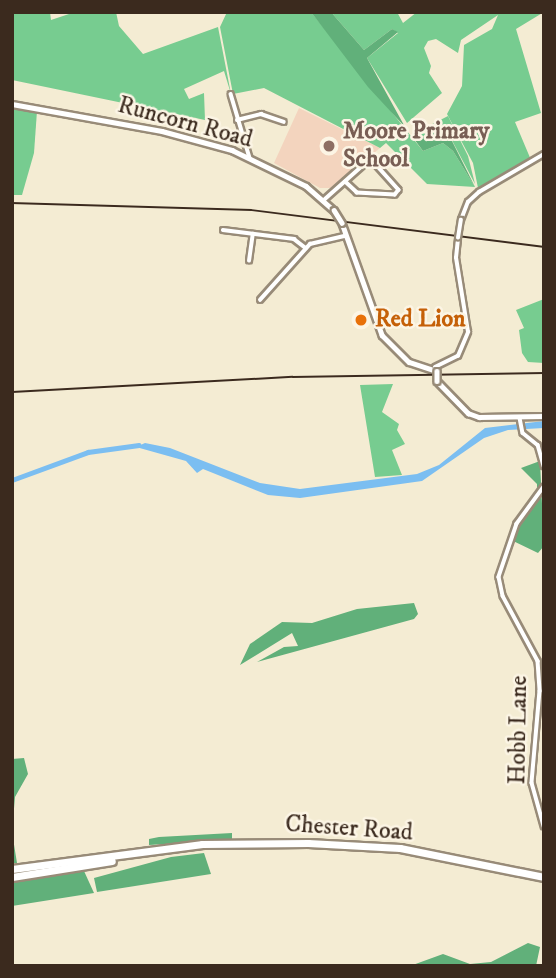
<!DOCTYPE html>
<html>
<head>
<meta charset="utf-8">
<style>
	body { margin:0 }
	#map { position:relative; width:556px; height:978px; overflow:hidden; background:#f4ecd3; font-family:"IM FELL DW Pica",serif }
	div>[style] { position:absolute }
	.built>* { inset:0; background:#f3d4be }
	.green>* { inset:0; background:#77cc90 }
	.forest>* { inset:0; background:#61b07a }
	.water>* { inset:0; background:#7bbef1 }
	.canal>* { height:4.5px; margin:-2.25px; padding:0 2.25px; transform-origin:2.25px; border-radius:2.25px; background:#7bbef1 }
	.roads { filter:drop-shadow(2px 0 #988b78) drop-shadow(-2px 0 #988b78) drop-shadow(0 2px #988b78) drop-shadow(0 -2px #988b78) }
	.minor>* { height:3.5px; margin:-1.75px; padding:0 1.75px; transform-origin:1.75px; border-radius:1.75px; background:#fff }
	.tertiary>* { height:4.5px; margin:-2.25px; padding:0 2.25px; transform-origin:2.25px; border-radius:2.25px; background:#fff }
	.trunk>* { height:7px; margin:-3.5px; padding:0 3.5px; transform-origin:3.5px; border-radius:3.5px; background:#fff }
	.rail>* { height:2px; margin:-1px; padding:0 1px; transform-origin:1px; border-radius:1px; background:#3b2a1e }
	.bridges { filter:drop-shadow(2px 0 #988b78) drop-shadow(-2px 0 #988b78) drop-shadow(0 2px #988b78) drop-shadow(0 -2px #988b78) }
	.minor-bridge>* { height:3.5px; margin:-1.75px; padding:0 1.75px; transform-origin:1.75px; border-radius:1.75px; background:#fff }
	.tertiary-bridge>* { height:4.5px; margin:-2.25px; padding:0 2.25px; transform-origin:2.25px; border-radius:2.25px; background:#fff }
	.dots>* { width:19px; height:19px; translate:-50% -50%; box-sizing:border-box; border:4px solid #fcf5e5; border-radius:50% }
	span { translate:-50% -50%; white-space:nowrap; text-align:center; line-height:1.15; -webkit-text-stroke:5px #fcf5e5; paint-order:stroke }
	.street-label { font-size:24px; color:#3b2a1e }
	.education-label { font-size:24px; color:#785e54; font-weight:700 }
	.left { translate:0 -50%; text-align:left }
	.food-label { font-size:24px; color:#c56008; font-weight:700 }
	.frame { position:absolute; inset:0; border:14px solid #3b2a1e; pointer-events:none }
</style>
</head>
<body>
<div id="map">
	<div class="built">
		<i style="clip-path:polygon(299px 108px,380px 148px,332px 188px,320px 188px,274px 163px)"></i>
	</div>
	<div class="green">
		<i style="clip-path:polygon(12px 12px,50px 12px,51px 20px,75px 12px,116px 12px,119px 26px,143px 54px,218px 27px,231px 94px,224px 71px,184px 89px,189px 99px,204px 93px,205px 120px,12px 80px)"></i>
		<i style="clip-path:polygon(227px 12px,311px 12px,423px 151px,443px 143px,453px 151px,475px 187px,427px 184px,386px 143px,380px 148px,264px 88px,233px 94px,220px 27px)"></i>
		<i style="clip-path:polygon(331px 12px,397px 12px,403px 23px,417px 12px,544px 12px,516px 29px,541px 113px,515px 122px,531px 160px,478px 188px,473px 163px,447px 114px,462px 86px,464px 45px,492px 29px,498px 15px,461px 40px,458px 53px,436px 39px,428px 41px,424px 48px,431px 66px,429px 73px,442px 93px,407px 123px,367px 58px,398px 33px,392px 29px,364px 50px)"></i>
		<i style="clip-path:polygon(12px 106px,37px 111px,34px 153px,22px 195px,12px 195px)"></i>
		<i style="clip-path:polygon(448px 116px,468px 156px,475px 184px,446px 129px,429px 139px,415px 133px)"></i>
		<i style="clip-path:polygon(544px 299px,544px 363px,528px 362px,522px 353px,519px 330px,524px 328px,516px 310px)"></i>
		<i style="clip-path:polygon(393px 384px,382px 412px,399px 424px,397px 430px,405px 444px,392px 450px,402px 475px,375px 477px,360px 385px)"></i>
	</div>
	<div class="forest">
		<i style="clip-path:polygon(311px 12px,331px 12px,364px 50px,392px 29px,398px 32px,367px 58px,405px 127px,368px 87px)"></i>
		<i style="clip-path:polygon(437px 129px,446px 129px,475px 187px,453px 151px,443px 143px,423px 151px,411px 135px,429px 138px)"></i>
		<i style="clip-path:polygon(540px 461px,544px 546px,538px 553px,507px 538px,537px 493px,537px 484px,521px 468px)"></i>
		<i style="clip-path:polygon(414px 603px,418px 614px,414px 619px,257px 662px,284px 647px,298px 646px,292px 633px,240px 665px,250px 644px,282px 622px,312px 623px,357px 609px)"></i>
		<i style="clip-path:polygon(24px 758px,28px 774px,15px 797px,12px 832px,17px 863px,12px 863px,12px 759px)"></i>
		<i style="clip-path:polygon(232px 833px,232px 840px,149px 845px,149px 839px,159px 837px)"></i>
		<i style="clip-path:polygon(204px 853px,211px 874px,97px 892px,94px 878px,171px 857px)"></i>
		<i style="clip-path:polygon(84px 871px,94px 893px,12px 906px,12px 880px)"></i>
		<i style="clip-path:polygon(528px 943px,540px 947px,536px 966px,410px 966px,443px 954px,470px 964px,491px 962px)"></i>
	</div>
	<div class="water">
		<i style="clip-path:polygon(544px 421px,544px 428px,508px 430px,484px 438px,422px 481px,300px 498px,268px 495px,203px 469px,197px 473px,186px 461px,136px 447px,145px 443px,170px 448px,260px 483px,300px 489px,417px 474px,439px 465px,485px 428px)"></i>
	</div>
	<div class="canal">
		<i style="left:12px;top:480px;width:81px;rotate:-20.2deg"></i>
		<i style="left:88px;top:452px;width:51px;rotate:-7.8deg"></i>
	</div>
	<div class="roads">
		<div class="minor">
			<i style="left:231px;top:94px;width:67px;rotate:73.5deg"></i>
			<i style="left:237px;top:120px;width:25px;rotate:-14deg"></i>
			<i style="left:261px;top:114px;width:24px;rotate:19deg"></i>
			<i style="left:325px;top:199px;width:59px;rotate:-41.6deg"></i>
			<i style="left:369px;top:160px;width:3px"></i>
			<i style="left:372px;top:160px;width:40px;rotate:48deg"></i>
			<i style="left:399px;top:190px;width:6px;rotate:129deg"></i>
			<i style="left:395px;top:195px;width:38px;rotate:-177deg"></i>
			<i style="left:357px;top:193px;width:16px;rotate:-137deg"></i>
			<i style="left:461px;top:220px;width:19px;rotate:-69deg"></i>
			<i style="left:468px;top:202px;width:15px;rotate:-42deg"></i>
			<i style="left:479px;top:192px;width:75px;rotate:-30.3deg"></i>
			<i style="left:223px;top:230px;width:72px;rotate:7.2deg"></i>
			<i style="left:294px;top:239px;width:15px;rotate:37deg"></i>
			<i style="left:249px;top:261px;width:27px;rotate:-82deg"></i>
			<i style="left:260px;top:300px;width:75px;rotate:-48.2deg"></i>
			<i style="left:310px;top:244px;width:37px;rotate:-13deg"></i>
			<i style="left:435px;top:367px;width:25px;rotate:-26deg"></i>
			<i style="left:458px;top:356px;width:26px;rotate:-67deg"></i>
			<i style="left:468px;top:332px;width:75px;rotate:-99.2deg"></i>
			<i style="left:456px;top:258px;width:20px;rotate:-84deg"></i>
			<i style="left:520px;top:418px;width:15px;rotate:79deg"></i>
			<i style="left:523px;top:433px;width:19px;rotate:39deg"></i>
			<i style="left:538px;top:445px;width:22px;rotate:74deg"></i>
			<i style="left:544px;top:487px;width:46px;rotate:126.1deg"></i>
			<i style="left:517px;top:524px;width:56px;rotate:108.8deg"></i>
			<i style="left:499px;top:577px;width:19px;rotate:78deg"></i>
			<i style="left:503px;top:596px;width:74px;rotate:61.7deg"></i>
			<i style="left:538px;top:661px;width:30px;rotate:86deg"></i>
			<i style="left:540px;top:691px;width:92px;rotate:95deg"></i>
			<i style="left:532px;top:783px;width:45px;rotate:74.4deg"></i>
		</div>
		<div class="tertiary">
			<i style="left:12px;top:104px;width:152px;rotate:10.2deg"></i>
			<i style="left:162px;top:131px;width:73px;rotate:15.2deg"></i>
			<i style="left:232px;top:150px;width:82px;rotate:25.9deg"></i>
			<i style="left:306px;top:186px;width:37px;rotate:41deg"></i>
			<i style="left:342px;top:223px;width:119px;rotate:70.3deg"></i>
			<i style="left:382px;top:335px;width:38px;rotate:45deg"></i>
			<i style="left:409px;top:362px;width:29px;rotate:18deg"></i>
			<i style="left:437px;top:381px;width:45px;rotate:45.9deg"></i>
			<i style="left:468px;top:413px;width:12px;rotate:20deg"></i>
			<i style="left:479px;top:417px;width:65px;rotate:-0.9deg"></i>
		</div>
		<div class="trunk">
			<i style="left:12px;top:869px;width:192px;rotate:-7.5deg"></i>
			<i style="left:202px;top:844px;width:106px;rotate:-0.5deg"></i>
			<i style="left:308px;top:843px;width:92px;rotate:3.1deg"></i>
			<i style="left:400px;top:848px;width:147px;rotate:11.4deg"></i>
			<i style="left:12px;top:877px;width:101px;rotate:-9.1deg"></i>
		</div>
	</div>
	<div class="rail">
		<i style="left:12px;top:203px;width:239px;rotate:1.7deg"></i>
		<i style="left:251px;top:210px;width:295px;rotate:7.2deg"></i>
		<i style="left:12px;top:392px;width:281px;rotate:-3.1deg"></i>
		<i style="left:293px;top:377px;width:251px;rotate:-0.9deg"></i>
	</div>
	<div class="bridges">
		<div class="minor-bridge">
			<i style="left:458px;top:238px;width:18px;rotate:-81deg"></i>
		</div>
		<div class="tertiary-bridge">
			<i style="left:334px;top:210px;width:15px;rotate:58deg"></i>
			<i style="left:437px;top:371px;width:10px;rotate:90deg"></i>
		</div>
	</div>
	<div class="dots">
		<i style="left:329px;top:146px;background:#8d6e63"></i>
		<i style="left:361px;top:320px;background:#e8710a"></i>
	</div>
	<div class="street-label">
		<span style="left:185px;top:123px;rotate:15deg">Runcorn Road</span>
		<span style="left:519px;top:730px;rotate:-89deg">Hobb Lane</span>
		<span style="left:349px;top:829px;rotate:4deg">Chester Road</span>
	</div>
	<div class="education-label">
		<span class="left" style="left:343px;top:146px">Moore Primary<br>School</span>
	</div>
	<div class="food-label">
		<span class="left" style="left:375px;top:320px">Red Lion</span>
	</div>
	<div class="frame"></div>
</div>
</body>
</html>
